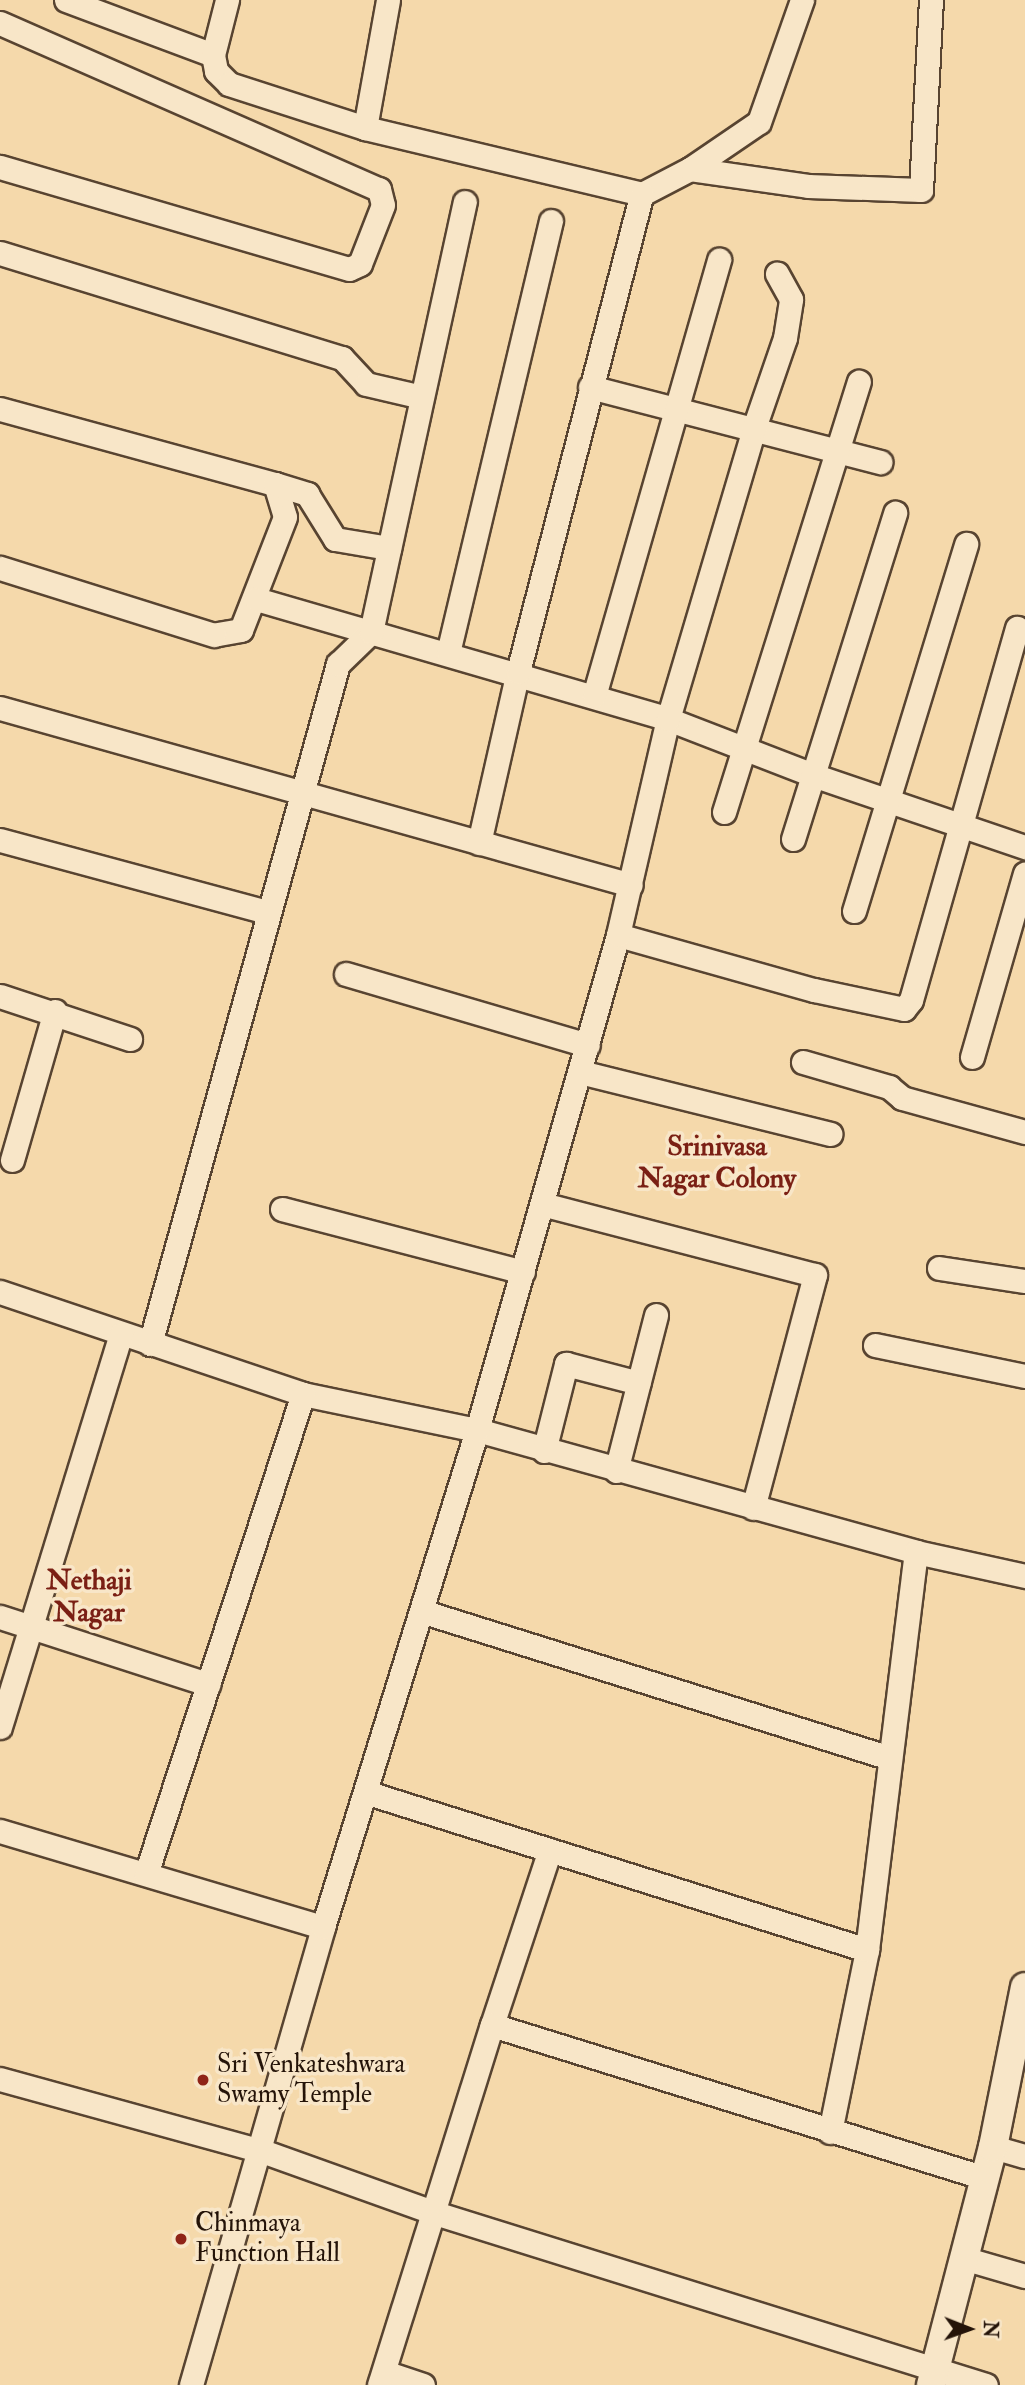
<!DOCTYPE html>
<html>
<head>
<meta charset="utf-8">
<style>
	body { margin:0 }
	#map { position:relative; width:1025px; height:2385px; overflow:hidden; background:#f5d9ab; font-family:"IM FELL Double Pica",serif }
	div>[style] { position:absolute }
	.roads { filter:drop-shadow(2px 0 #584431) drop-shadow(-2px 0 #584431) drop-shadow(0 2px #584431) drop-shadow(0 -2px #584431) }
	.minor>* { height:23px; margin:-11.5px; padding:0 11.5px; transform-origin:11.5px; border-radius:11.5px; background:#f8e6c8 }
	.tertiary>* { height:28px; margin:-14px; padding:0 14px; transform-origin:14px; border-radius:14px; background:#f8e6c8 }
	.dots>* { width:19px; height:19px; translate:-50% -50%; box-sizing:border-box; border:4px solid #f8e6c8; border-radius:50% }
	span { translate:-50% -50%; white-space:nowrap; text-align:center; line-height:1.15; -webkit-text-stroke:7px #f8e6c8; paint-order:stroke }
	.poi-label { font-size:26px; color:#241308 }
	.left { translate:0 -50%; text-align:left }
	.neighbourhood-label { font-size:28px; color:#7a1f14; font-weight:700 }
	.north { position:absolute; left:934px; top:2294px; width:70px; height:70px; -webkit-text-stroke:5px #f8e6c8; paint-order:stroke; rotate:91deg; font-size:19px; font-weight:700; line-height:28px; text-align:center; color:#241308 }
	.north::after { content:''; display:block; margin:auto; width:24px; height:32px; background:#241308; clip-path:polygon(50% 0,100% 100%,50% 72%,0 100%) }
</style>
</head>
<body>
<div id="map">
	<div class="roads">
		<div class="minor">
			<i style="left:66px;top:0;width:157px;rotate:20.5deg"></i>
			<i style="left:213px;top:55px;width:16px;rotate:79deg"></i>
			<i style="left:216px;top:71px;width:18px;rotate:45deg"></i>
			<i style="left:229px;top:84px;width:143px;rotate:17.9deg"></i>
			<i style="left:365px;top:128px;width:285px;rotate:13.4deg"></i>
			<i style="left:642px;top:194px;width:54px;rotate:-27.5deg"></i>
			<i style="left:690px;top:169px;width:119px;rotate:8.2deg"></i>
			<i style="left:808px;top:186px;width:113px;rotate:2deg"></i>
			<i style="left:921px;top:190px;width:190px;rotate:-87deg"></i>
			<i style="left:0;top:23px;width:414px;rotate:23.7deg"></i>
			<i style="left:379px;top:189px;width:16px;rotate:76deg"></i>
			<i style="left:383px;top:205px;width:63px;rotate:111.3deg"></i>
			<i style="left:360px;top:264px;width:12px;rotate:156deg"></i>
			<i style="left:349px;top:269px;width:364px;rotate:-163.7deg"></i>
			<i style="left:213px;top:55px;width:57px;rotate:-75.7deg"></i>
			<i style="left:365px;top:128px;width:130px;rotate:-79.8deg"></i>
			<i style="left:690px;top:169px;width:83px;rotate:-34.3deg"></i>
			<i style="left:759px;top:122px;width:129px;rotate:-70.6deg"></i>
			<i style="left:0;top:253px;width:358px;rotate:17.1deg"></i>
			<i style="left:342px;top:358px;width:35px;rotate:47deg"></i>
			<i style="left:366px;top:384px;width:57px;rotate:13.1deg"></i>
			<i style="left:590px;top:387px;width:300px;rotate:14.5deg"></i>
			<i style="left:0;top:409px;width:285px;rotate:15.3deg"></i>
			<i style="left:275px;top:484px;width:34px;rotate:73deg"></i>
			<i style="left:285px;top:517px;width:121px;rotate:111.3deg"></i>
			<i style="left:241px;top:630px;width:27px;rotate:170deg"></i>
			<i style="left:214px;top:635px;width:224px;rotate:-162.6deg"></i>
			<i style="left:275px;top:484px;width:34px;rotate:17deg"></i>
			<i style="left:307px;top:494px;width:53px;rotate:58.1deg"></i>
			<i style="left:335px;top:539px;width:55px;rotate:9.5deg"></i>
			<i style="left:256px;top:599px;width:429px;rotate:16.2deg"></i>
			<i style="left:668px;top:719px;width:155px;rotate:21.1deg"></i>
			<i style="left:813px;top:775px;width:224px;rotate:18.8deg"></i>
			<i style="left:448px;top:653px;width:444px;rotate:-76.6deg"></i>
			<i style="left:594px;top:696px;width:454px;rotate:-74deg"></i>
			<i style="left:0;top:708px;width:655px;rotate:15.67deg"></i>
			<i style="left:724px;top:812px;width:451px;rotate:-72.6deg"></i>
			<i style="left:793px;top:839px;width:342px;rotate:-72.6deg"></i>
			<i style="left:0;top:840px;width:276px;rotate:15.1deg"></i>
			<i style="left:479px;top:843px;width:175px;rotate:-77.2deg"></i>
			<i style="left:518px;top:672px;width:494px;rotate:-75.5deg"></i>
			<i style="left:854px;top:911px;width:384px;rotate:-73deg"></i>
			<i style="left:618px;top:935px;width:204px;rotate:15.7deg"></i>
			<i style="left:814px;top:990px;width:92px;rotate:11.9deg"></i>
			<i style="left:904px;top:1009px;width:11px;rotate:-52deg"></i>
			<i style="left:911px;top:1000px;width:387px;rotate:-74.1deg"></i>
			<i style="left:346px;top:974px;width:252px;rotate:16.4deg"></i>
			<i style="left:0;top:996px;width:137px;rotate:18.3deg"></i>
			<i style="left:972px;top:1057px;width:191px;rotate:-73.9deg"></i>
			<i style="left:803px;top:1062px;width:90px;rotate:16.2deg"></i>
			<i style="left:889px;top:1087px;width:17px;rotate:40deg"></i>
			<i style="left:902px;top:1098px;width:128px;rotate:15.5deg"></i>
			<i style="left:580px;top:1072px;width:258px;rotate:13.9deg"></i>
			<i style="left:12px;top:1160px;width:155px;rotate:-73.9deg"></i>
			<i style="left:542px;top:1204px;width:282px;rotate:14.6deg"></i>
			<i style="left:815px;top:1275px;width:241px;rotate:104.9deg"></i>
			<i style="left:282px;top:1209px;width:249px;rotate:14.6deg"></i>
			<i style="left:939px;top:1268px;width:87px;rotate:8.6deg"></i>
			<i style="left:0;top:1292px;width:320px;rotate:18.6deg"></i>
			<i style="left:303px;top:1394px;width:178px;rotate:11.7deg"></i>
			<i style="left:477px;top:1430px;width:456px;rotate:15.5deg"></i>
			<i style="left:916px;top:1552px;width:112px;rotate:12.4deg"></i>
			<i style="left:150px;top:1344px;width:706px;rotate:-74.55deg"></i>
			<i style="left:338px;top:664px;width:46px;rotate:-44.1deg"></i>
			<i style="left:371px;top:632px;width:440px;rotate:-77.7deg"></i>
			<i style="left:875px;top:1345px;width:153px;rotate:11.7deg"></i>
			<i style="left:544px;top:1451px;width:90px;rotate:-75.8deg"></i>
			<i style="left:566px;top:1364px;width:75px;rotate:14.6deg"></i>
			<i style="left:616px;top:1471px;width:161px;rotate:-75.6deg"></i>
			<i style="left:421px;top:1611px;width:491px;rotate:17.4deg"></i>
			<i style="left:0;top:1617px;width:219px;rotate:17.9deg"></i>
			<i style="left:0;top:1727px;width:411px;rotate:-72.9deg"></i>
			<i style="left:365px;top:1792px;width:526px;rotate:17.47deg"></i>
			<i style="left:0;top:1831px;width:337px;rotate:16.6deg"></i>
			<i style="left:146px;top:1874px;width:505px;rotate:-71.89deg"></i>
			<i style="left:492px;top:2025px;width:184px;rotate:-71.7deg"></i>
			<i style="left:0;top:2079px;width:272px;rotate:15.4deg"></i>
			<i style="left:262px;top:2151px;width:184px;rotate:19.7deg"></i>
			<i style="left:435px;top:2213px;width:577px;rotate:17.34deg"></i>
			<i style="left:830px;top:2132px;width:186px;rotate:-78.5deg"></i>
			<i style="left:867px;top:1950px;width:401px;rotate:-83deg"></i>
			<i style="left:993px;top:2147px;width:33px;rotate:16deg"></i>
			<i style="left:963px;top:2258px;width:65px;rotate:16.2deg"></i>
			<i style="left:384px;top:2372px;width:41px;rotate:18.4deg"></i>
			<i style="left:191px;top:2385px;width:477px;rotate:-73.9deg"></i>
			<i style="left:323px;top:1927px;width:520px;rotate:-72.78deg"></i>
			<i style="left:477px;top:1430px;width:515px;rotate:-74.1deg"></i>
			<i style="left:618px;top:935px;width:222px;rotate:-77deg"></i>
			<i style="left:668px;top:719px;width:303px;rotate:-73.5deg"></i>
			<i style="left:754px;top:428px;width:95px;rotate:-71deg"></i>
			<i style="left:785px;top:338px;width:39px;rotate:-81deg"></i>
			<i style="left:791px;top:299px;width:29px;rotate:-119deg"></i>
			<i style="left:379px;top:2385px;width:377px;rotate:-72.6deg"></i>
			<i style="left:492px;top:2025px;width:516px;rotate:17.24deg"></i>
		</div>
		<div class="tertiary">
			<i style="left:931px;top:2385px;width:246px;rotate:-75.4deg"></i>
			<i style="left:993px;top:2147px;width:163px;rotate:-78.7deg"></i>
		</div>
	</div>
	<div class="dots">
		<i style="left:203px;top:2080px;background:#8f2418"></i>
		<i style="left:181px;top:2239px;background:#8f2418"></i>
	</div>
	<div class="poi-label">
		<span class="left" style="left:217px;top:2080px">Sri Venkateshwara<br>Swamy Temple</span>
		<span class="left" style="left:195px;top:2239px">Chinmaya<br>Function Hall</span>
	</div>
	<div class="neighbourhood-label">
		<span style="left:717px;top:1163px">Srinivasa<br>Nagar Colony</span>
		<span style="left:89px;top:1597px">Nethaji<br>Nagar</span>
	</div>
	<div class="north">N</div>
</div>
</body>
</html>
